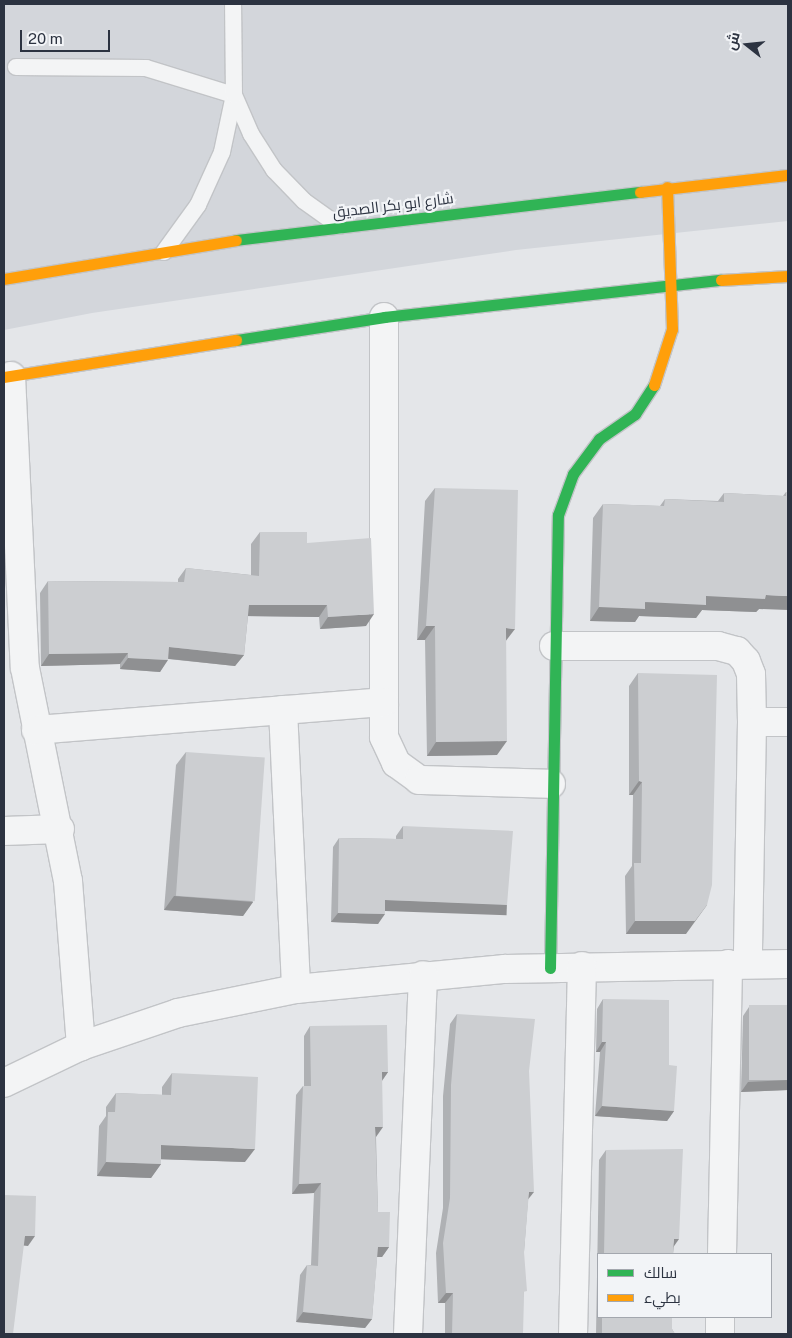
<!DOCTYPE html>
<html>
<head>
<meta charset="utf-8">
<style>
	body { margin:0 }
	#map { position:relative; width:792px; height:1338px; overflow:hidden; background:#e4e6e9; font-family:"Public Sans",Cairo,sans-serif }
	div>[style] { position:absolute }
	.built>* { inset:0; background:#d3d6db }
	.roads { filter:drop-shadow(1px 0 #c2c4c7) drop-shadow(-1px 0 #c2c4c7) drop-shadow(0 1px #c2c4c7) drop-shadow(0 -1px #c2c4c7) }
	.lane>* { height:16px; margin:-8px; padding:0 8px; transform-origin:8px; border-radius:8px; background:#f3f4f5 }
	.street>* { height:28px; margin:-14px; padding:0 14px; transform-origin:14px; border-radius:14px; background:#f3f4f5 }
	.fast>* { height:11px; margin:-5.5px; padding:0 5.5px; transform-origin:5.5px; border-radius:5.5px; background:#30b455 }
	.slow>* { height:11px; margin:-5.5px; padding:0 5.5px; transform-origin:5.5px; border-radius:5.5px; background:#ff9f0a }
	.wall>* { inset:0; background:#afb1b4 }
	.shaded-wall>* { inset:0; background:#8f9092; transform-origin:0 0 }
	.building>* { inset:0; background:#ccced1; transform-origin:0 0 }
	span { translate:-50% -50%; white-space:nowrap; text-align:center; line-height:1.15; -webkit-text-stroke:4.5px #f2f4f7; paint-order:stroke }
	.street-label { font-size:15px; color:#2c3341 }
	.frame { position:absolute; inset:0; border:5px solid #2c3341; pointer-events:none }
	.legend { position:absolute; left:597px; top:1253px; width:175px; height:65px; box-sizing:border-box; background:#f2f4f7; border:1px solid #a3a7ae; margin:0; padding:6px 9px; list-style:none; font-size:15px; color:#2c3341 }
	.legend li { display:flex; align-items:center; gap:10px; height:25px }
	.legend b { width:25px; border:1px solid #a3a7ae }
	.north { position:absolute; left:722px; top:20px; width:50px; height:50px; -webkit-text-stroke:4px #f2f4f7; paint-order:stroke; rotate:286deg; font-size:14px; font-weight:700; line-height:20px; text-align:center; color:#2c3341 }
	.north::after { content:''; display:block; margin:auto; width:18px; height:22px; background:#2c3341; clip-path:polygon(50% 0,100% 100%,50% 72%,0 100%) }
	.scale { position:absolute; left:20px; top:30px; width:90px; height:22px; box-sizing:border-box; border:2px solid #2c3341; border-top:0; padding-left:6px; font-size:15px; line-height:18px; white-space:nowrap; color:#2c3341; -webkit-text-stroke:4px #f2f4f7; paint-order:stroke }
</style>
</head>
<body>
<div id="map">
	<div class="built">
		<i style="clip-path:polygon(4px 4px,788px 4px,788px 221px,516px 250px,92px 313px,4px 330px)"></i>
	</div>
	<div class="roads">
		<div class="lane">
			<i style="left:16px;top:67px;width:130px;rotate:0.4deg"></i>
			<i style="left:146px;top:68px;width:92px;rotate:17.1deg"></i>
			<i style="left:234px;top:95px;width:43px;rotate:66.4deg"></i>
			<i style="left:251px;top:134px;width:43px;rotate:57.4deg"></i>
			<i style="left:274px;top:170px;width:43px;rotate:45.9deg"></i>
			<i style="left:304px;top:201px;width:43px;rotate:35.5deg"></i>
			<i style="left:164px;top:252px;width:58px;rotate:-54.1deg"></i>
			<i style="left:198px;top:205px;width:58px;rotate:-65.6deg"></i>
			<i style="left:222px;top:152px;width:58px;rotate:-78.1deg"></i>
			<i style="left:234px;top:95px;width:91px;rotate:-90.6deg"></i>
		</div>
		<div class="street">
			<i style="left:384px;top:317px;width:420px;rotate:90deg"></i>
			<i style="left:384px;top:737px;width:29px;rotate:65deg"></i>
			<i style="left:396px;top:763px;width:29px;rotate:36deg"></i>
			<i style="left:419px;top:780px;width:132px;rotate:1.7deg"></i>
			<i style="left:11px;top:376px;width:292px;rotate:87.3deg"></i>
			<i style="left:25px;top:668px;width:217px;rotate:78.6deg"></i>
			<i style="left:68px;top:881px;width:166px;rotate:85.5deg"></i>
			<i style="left:554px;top:646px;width:164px"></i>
			<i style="left:718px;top:646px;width:20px;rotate:15deg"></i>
			<i style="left:737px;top:651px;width:13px;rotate:48deg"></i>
			<i style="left:746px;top:661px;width:14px;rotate:69deg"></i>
			<i style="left:751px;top:674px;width:48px;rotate:88.8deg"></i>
			<i style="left:752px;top:722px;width:241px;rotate:91deg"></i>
			<i style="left:283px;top:710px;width:279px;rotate:87.3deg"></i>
			<i style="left:752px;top:722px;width:36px"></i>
			<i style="left:36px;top:730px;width:349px;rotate:-4.6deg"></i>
			<i style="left:4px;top:831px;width:56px;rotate:-2deg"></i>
			<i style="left:4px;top:1083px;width:85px;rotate:-25.7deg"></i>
			<i style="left:81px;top:1046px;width:102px;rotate:-18.8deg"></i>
			<i style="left:178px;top:1013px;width:120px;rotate:-11.5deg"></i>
			<i style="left:296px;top:989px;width:210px;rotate:-5.5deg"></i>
			<i style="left:505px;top:969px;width:283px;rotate:-1deg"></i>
			<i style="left:722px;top:1254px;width:290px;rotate:-88.8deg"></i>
			<i style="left:408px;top:1334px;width:359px;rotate:-87.6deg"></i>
			<i style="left:573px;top:1334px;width:368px;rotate:-88.6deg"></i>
			<i style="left:720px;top:1334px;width:17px;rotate:-90deg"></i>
		</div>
		<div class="fast">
			<i style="left:236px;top:240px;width:407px;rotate:-6.8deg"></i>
			<i style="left:236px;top:340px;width:150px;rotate:-8.8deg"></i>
			<i style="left:384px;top:317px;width:339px;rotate:-6.3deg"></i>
			<i style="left:550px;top:968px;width:453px;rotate:-89deg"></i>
			<i style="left:558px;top:515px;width:44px;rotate:-69.9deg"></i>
			<i style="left:573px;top:474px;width:44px;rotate:-53.4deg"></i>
			<i style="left:599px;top:439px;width:44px;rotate:-34.8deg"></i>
			<i style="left:635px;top:414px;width:35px;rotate:-57deg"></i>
		</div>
		<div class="slow">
			<i style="left:640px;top:192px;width:149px;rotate:-6.6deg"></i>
			<i style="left:4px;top:279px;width:235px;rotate:-9.5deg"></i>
			<i style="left:721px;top:280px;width:67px;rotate:-3.4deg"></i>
			<i style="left:4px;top:377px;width:235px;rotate:-9.1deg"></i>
			<i style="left:654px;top:385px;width:59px;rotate:-72.2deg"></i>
			<i style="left:672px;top:329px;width:142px;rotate:-92deg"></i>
		</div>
	</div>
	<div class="wall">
		<i style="clip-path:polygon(435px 488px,506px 642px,497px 755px,427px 756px,425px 640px,417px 640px,425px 501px)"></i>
		<i style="clip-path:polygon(786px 492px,788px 492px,759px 609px,756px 612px,702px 610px,696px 618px,639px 616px,635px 622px,590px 621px,593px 518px,603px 504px,660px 506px,665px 499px,718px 501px,724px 493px,783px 496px)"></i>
		<i style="clip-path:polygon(260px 532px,307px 543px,366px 626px,320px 629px,319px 617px,248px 616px,244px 655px,235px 666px,168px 659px,160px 672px,120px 669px,120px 664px,41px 666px,40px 593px,48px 581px,178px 582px,178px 579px,186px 568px,251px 575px,251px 544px)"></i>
		<i style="clip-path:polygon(638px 673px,686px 934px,626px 934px,625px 876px,632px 866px,633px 795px,629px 795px,629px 686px)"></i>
		<i style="clip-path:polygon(186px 752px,253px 902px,243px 916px,164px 910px,176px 765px)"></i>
		<i style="clip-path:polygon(403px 826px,500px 914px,385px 910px,378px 924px,331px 922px,333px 847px,339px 838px,396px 839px,396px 836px)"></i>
		<i style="clip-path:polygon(603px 999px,669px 1065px,674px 1111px,667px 1121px,595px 1116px,600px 1052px,596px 1052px,597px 1009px)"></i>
		<i style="clip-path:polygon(788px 1005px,788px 1090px,741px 1092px,743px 1016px,749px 1007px)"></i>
		<i style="clip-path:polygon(457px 1014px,529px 1071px,528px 1200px,524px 1252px,523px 1334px,445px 1334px,445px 1303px,438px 1303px,436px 1253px,443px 1208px,443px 1096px,450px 1024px)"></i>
		<i style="clip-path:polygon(310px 1026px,388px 1072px,382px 1081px,376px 1137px,378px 1212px,389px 1247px,382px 1257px,377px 1257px,372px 1319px,365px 1328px,296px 1322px,300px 1275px,307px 1265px,311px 1265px,314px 1193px,292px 1194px,296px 1095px,303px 1086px,304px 1086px,304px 1036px)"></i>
		<i style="clip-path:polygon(172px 1073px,245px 1162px,161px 1159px,161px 1164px,151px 1178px,97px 1176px,99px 1126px,106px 1116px,106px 1107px,116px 1093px,162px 1095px,162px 1087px)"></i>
		<i style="clip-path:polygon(606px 1150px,674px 1246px,673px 1254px,598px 1254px,598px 1317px,672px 1317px,672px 1329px,675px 1334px,596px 1334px,599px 1160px)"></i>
	</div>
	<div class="shaded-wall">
		<i style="clip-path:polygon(766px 595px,788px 596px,788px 610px,759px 609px,756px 612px,702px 610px,696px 618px,639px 616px,635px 622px,590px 621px,599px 607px,706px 596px)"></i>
		<i style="clip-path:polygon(249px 605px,327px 605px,319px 617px,241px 616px)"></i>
		<i style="clip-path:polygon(374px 614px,366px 626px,320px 629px,328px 617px)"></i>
		<i style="clip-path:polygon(426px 626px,435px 626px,425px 640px,417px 640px)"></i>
		<i style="clip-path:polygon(506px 628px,515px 629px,505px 642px)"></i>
		<i style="clip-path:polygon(169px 647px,244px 655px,235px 666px,161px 658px)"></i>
		<i style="clip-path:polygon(128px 653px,120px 664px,41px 666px,49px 654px)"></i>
		<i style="clip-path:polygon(128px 658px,168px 660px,160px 672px,120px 669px)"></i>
		<i style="clip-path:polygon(507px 741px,497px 755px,427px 756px,436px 742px)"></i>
		<i style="clip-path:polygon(639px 781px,642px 782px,633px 795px,629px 795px)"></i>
		<i style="clip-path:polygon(174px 896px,253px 902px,243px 916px,164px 910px)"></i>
		<i style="left:385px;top:900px;width:122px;height:11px;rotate:2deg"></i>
		<i style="clip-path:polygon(707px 905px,686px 934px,626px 934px,635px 921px)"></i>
		<i style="clip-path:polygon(338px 913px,385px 914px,378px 924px,331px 922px)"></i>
		<i style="clip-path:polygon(602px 1042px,606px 1042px,600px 1052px,596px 1052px)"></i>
		<i style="clip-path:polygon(382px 1072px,388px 1072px,381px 1082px)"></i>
		<i style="clip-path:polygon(788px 1080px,788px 1090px,741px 1092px,748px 1082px)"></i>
		<i style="clip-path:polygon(602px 1106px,674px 1111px,667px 1121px,595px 1116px)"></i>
		<i style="clip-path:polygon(375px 1127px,383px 1127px,376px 1137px)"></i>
		<i style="clip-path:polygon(161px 1145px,255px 1149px,245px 1162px,152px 1159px)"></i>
		<i style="clip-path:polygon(106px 1162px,161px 1164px,151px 1178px,97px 1176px)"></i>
		<i style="clip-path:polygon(321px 1183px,314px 1193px,292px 1194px,299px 1184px)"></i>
		<i style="clip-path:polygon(529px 1192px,534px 1192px,526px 1202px)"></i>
		<i style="clip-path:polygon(25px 1236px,35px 1236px,28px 1246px,18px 1245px)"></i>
		<i style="clip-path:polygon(674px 1239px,679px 1239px,672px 1249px)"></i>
		<i style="clip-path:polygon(378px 1247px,389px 1247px,382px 1257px,371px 1257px)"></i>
		<i style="clip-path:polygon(446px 1293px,453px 1293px,445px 1303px,438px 1303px)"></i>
		<i style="clip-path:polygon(303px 1312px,372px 1319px,365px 1328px,296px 1322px)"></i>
	</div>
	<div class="building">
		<i style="clip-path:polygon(435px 488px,518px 490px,515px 629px,506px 628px,507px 741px,436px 742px,435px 626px,426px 626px)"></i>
		<i style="clip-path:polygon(786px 492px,788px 492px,788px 596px,766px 595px,765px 599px,706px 596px,706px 605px,645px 602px,645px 609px,599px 607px,603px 504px,664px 506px,665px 499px,724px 502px,724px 493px,786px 496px)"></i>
		<i style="clip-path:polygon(260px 532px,307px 532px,307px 543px,371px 538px,374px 614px,328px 617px,327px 605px,249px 605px,244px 655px,169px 647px,168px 660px,128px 658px,128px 653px,49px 654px,48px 581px,184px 582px,186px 568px,259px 576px)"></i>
		<i style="clip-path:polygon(638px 673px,717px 675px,712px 885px,707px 905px,695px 921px,635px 921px,634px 863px,641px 863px,642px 782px,639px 781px)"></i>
		<i style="left:186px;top:752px;width:79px;height:144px;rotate:4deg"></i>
		<i style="clip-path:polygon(403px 826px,513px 831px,507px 905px,385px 900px,385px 914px,338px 913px,339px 838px,403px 839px)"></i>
		<i style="clip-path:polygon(603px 999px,669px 1000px,669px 1065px,677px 1066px,674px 1111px,602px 1106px,606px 1042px,602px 1042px)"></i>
		<i style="left:788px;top:1005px;width:75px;height:39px;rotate:90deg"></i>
		<i style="clip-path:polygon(457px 1014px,535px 1019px,529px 1071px,534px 1192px,529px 1192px,524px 1252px,527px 1291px,523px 1292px,523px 1334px,452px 1334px,453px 1293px,446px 1293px,443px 1243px,450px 1198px,451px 1085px)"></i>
		<i style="clip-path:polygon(387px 1025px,388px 1072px,382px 1072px,383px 1127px,375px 1127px,378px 1212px,390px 1212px,389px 1247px,378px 1247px,372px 1319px,303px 1312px,307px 1265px,318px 1266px,321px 1183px,299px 1184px,303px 1086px,311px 1086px,310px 1026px)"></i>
		<i style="clip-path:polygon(172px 1073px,258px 1077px,255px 1149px,161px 1145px,161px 1164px,106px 1162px,108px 1112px,115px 1112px,116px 1093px,171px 1095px)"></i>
		<i style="clip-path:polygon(683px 1149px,679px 1239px,674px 1239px,673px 1254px,604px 1254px,606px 1150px)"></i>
		<i style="clip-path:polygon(4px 1195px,36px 1196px,35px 1236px,25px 1236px,13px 1334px,4px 1334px)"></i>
		<i style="clip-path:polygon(602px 1317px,672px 1317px,672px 1329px,675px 1334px,602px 1334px)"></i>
	</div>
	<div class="street-label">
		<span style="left:393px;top:205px;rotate:-7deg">شارع ابو بكر الصديق</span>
	</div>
	<div class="frame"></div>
	<ul class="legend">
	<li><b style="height:6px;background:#30b455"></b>سالك</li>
	<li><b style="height:6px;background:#ff9f0a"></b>بطيء</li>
	</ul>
	<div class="north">ش</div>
	<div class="scale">20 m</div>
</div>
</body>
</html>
